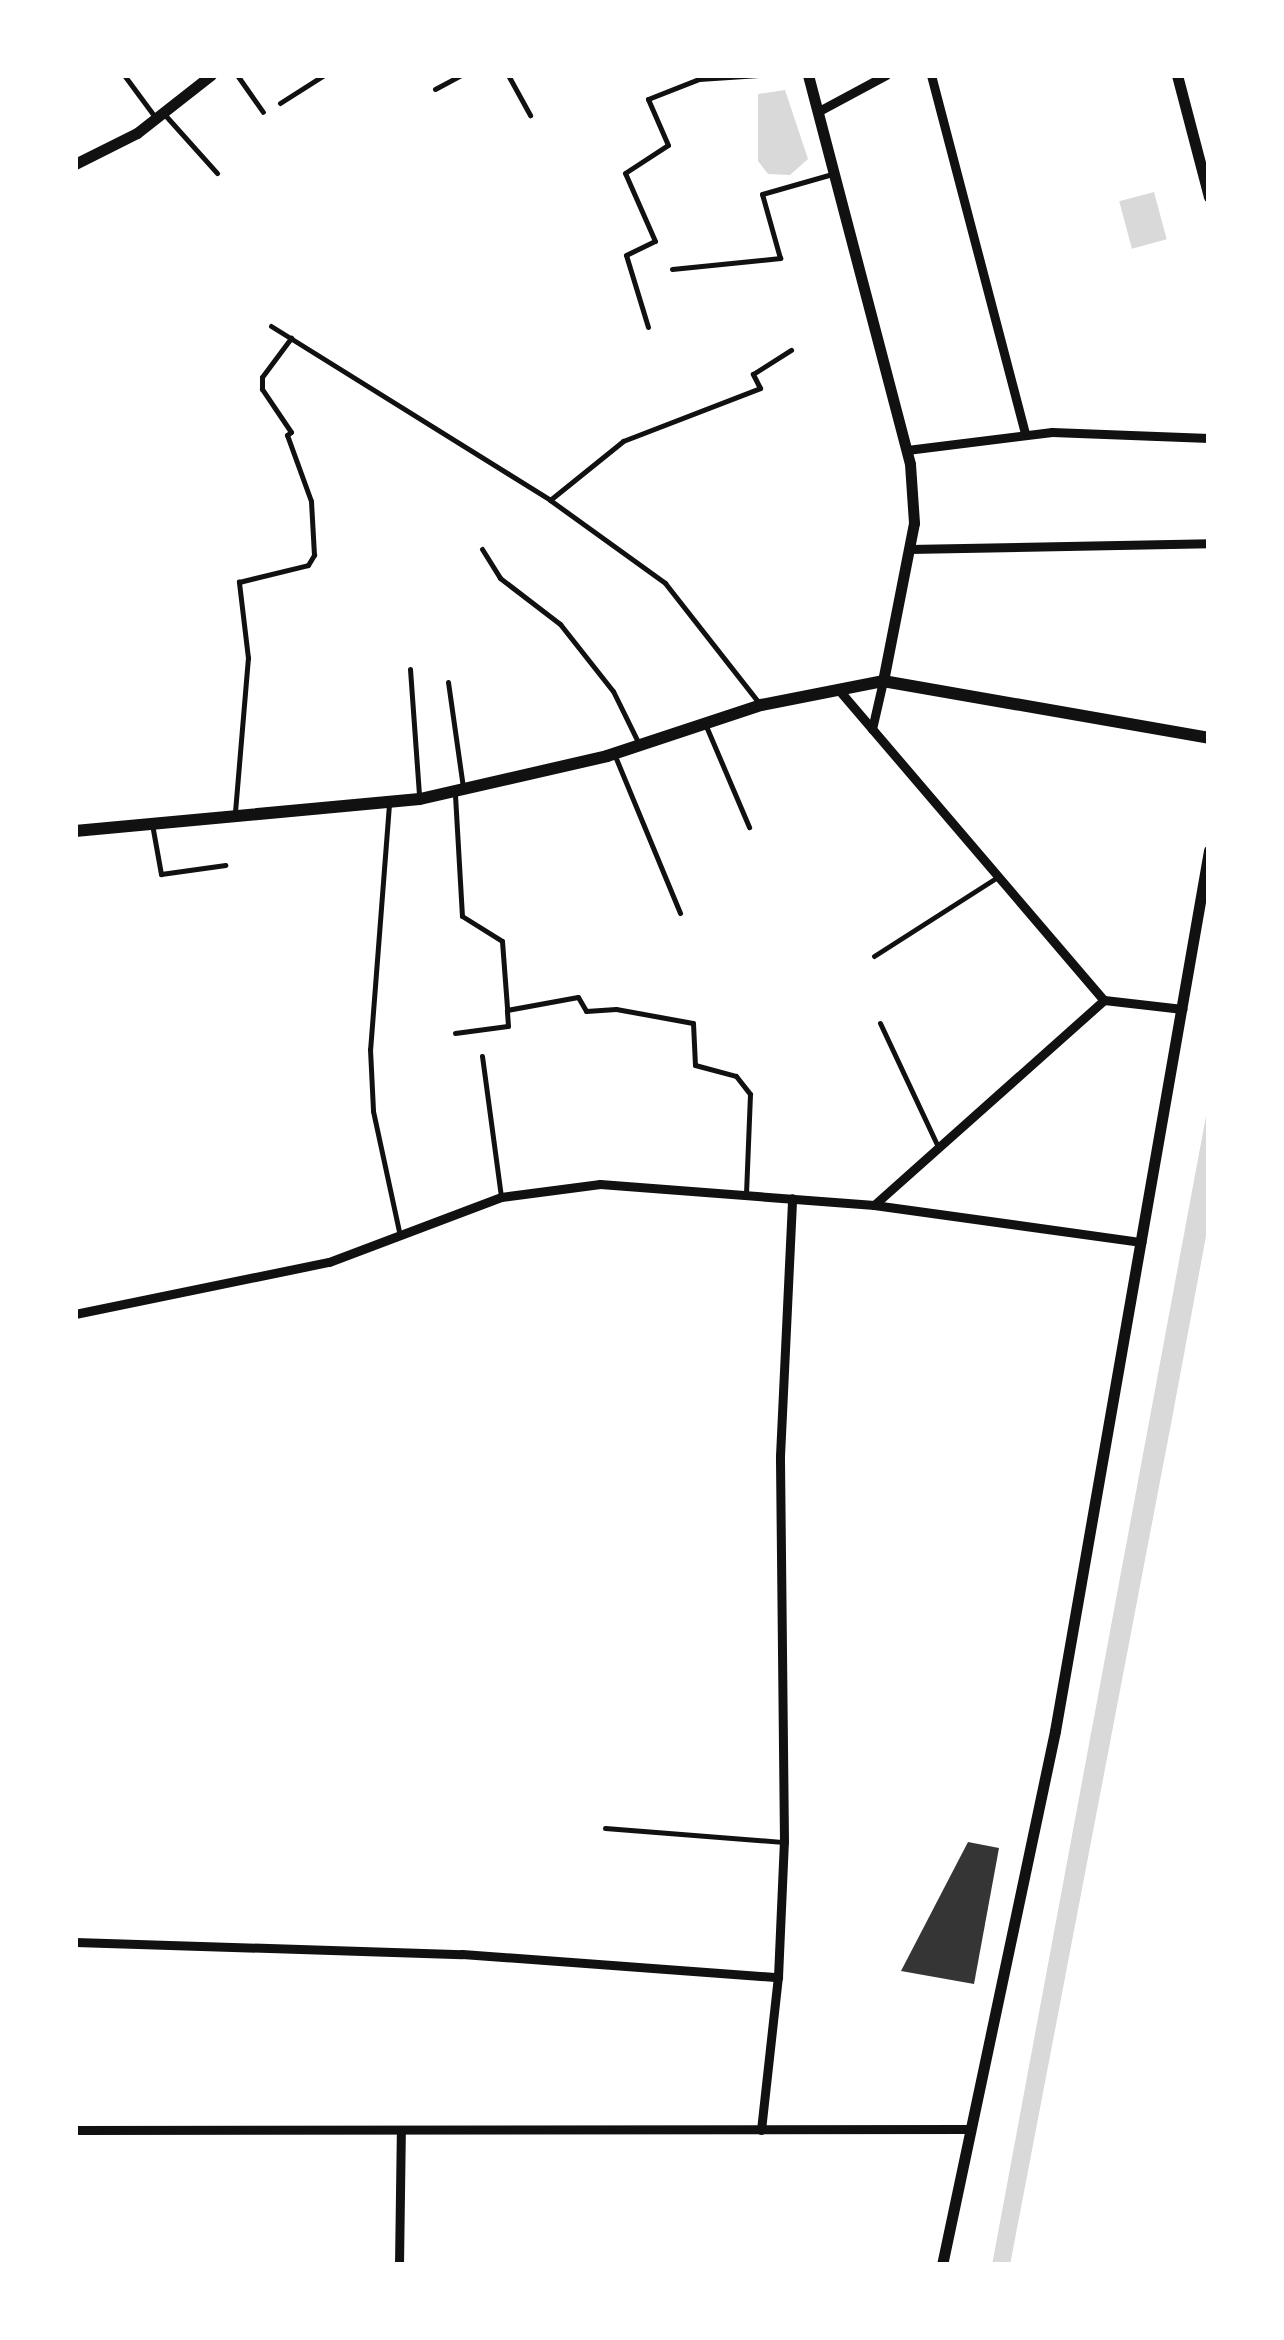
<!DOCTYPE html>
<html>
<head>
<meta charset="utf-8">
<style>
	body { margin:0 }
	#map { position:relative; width:1284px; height:2340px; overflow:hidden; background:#fff; font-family:"Noto Serif",serif }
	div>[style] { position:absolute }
	.water>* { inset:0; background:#d9d9d9; transform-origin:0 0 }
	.building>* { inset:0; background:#353535 }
	.service>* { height:5px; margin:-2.5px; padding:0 2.5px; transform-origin:2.5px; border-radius:2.5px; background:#111 }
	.minor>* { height:9px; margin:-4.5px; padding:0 4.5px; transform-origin:4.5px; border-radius:4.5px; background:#111 }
	.tertiary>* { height:11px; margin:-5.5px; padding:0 5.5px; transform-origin:5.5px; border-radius:5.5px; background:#111 }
	.secondary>* { height:12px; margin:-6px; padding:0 6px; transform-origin:6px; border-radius:6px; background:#111 }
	span { translate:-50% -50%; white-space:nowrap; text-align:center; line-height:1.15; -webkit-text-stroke:9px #fff; paint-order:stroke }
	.frame { position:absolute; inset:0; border:78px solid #fff; pointer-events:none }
</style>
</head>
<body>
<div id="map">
	<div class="water">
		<i style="clip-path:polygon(785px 90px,808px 159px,790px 175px,768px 174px,758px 161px,758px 94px)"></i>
		<i style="left:1154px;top:192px;width:49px;height:36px;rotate:75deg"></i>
		<i style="clip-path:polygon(1209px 1100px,1209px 1220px,1171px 1424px,1010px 2265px,992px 2265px)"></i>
	</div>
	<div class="building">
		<i style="clip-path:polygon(968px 1842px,999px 1848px,974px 1984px,901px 1971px)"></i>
	</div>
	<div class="service">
		<i style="left:124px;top:75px;width:52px;rotate:53.6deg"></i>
		<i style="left:237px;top:75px;width:45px;rotate:54.9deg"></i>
		<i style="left:341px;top:75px;width:12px"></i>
		<i style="left:508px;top:75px;width:46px;rotate:61.2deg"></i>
		<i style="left:435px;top:89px;width:30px;rotate:-28deg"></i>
		<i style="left:280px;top:103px;width:52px;rotate:-32.5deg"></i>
		<i style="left:165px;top:115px;width:78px;rotate:48.1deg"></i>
		<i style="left:672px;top:269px;width:109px;rotate:-5.8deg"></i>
		<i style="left:780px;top:258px;width:66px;rotate:-105.7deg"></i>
		<i style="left:762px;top:194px;width:73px;rotate:-15.9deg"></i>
		<i style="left:271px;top:326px;width:329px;rotate:31.9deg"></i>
		<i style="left:550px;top:500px;width:142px;rotate:35.8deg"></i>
		<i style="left:665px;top:583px;width:152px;rotate:51.9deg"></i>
		<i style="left:648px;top:327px;width:75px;rotate:-107deg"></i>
		<i style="left:626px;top:255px;width:32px;rotate:-26deg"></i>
		<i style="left:655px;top:241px;width:74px;rotate:-113.8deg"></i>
		<i style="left:625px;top:173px;width:51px;rotate:-33.1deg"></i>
		<i style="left:668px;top:145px;width:50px;rotate:-113.5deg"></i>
		<i style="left:648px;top:99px;width:55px;rotate:-21.4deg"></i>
		<i style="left:699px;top:79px;width:60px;rotate:-3.8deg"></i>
		<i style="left:550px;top:500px;width:94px;rotate:-38.9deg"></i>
		<i style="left:623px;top:441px;width:147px;rotate:-21.1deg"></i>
		<i style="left:760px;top:388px;width:16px;rotate:-117deg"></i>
		<i style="left:753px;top:374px;width:45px;rotate:-32.3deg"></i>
		<i style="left:482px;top:549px;width:34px;rotate:58deg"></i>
		<i style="left:500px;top:578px;width:76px;rotate:37.5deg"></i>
		<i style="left:560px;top:624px;width:85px;rotate:51.7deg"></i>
		<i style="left:613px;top:691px;width:57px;rotate:63.9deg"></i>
		<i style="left:410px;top:669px;width:127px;rotate:85.9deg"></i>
		<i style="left:448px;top:682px;width:106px;rotate:81.9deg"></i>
		<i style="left:706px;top:726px;width:110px;rotate:66.9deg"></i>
		<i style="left:615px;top:756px;width:170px;rotate:67.5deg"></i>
		<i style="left:455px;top:795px;width:121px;rotate:86.7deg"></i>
		<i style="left:462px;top:916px;width:47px;rotate:32deg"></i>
		<i style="left:502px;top:941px;width:67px;rotate:85.7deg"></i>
		<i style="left:389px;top:804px;width:246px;rotate:94.4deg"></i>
		<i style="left:370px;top:1049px;width:62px;rotate:87.2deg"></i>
		<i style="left:373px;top:1111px;width:123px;rotate:77.8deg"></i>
		<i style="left:235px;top:812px;width:155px;rotate:-85.2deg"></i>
		<i style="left:248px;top:658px;width:77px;rotate:-96.8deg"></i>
		<i style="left:239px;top:582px;width:71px;rotate:-13.8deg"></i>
		<i style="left:308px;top:565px;width:12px;rotate:-59deg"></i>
		<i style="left:314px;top:555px;width:54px;rotate:-93.2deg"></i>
		<i style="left:311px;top:501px;width:70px;rotate:-110deg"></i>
		<i style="left:287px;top:435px;width:5px;rotate:-37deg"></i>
		<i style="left:291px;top:432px;width:52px;rotate:-124deg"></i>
		<i style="left:262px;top:389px;width:12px;rotate:-90deg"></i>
		<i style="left:262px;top:377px;width:49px;rotate:-53.4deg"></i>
		<i style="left:152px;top:824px;width:51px;rotate:79.8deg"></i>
		<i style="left:161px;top:874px;width:65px;rotate:-8deg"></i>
		<i style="left:874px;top:956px;width:148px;rotate:-32.6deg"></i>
		<i style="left:880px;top:1023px;width:137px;rotate:64.9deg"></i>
		<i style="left:455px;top:1033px;width:53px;rotate:-7.5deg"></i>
		<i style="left:508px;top:1026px;width:16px;rotate:-94deg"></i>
		<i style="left:507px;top:1010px;width:72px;rotate:-10.4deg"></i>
		<i style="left:578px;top:997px;width:16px;rotate:60deg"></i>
		<i style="left:586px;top:1011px;width:30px;rotate:-4deg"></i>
		<i style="left:616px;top:1009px;width:78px;rotate:10.3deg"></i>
		<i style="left:693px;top:1023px;width:42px;rotate:87.3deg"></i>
		<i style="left:695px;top:1065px;width:42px;rotate:15deg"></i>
		<i style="left:736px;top:1076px;width:23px;rotate:52deg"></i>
		<i style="left:750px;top:1094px;width:98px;rotate:92.3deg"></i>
		<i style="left:482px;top:1056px;width:142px;rotate:82.3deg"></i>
		<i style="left:605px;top:1828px;width:180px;rotate:4.5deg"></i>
	</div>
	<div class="minor">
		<i style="left:931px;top:75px;width:371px;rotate:75.3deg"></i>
		<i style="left:819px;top:111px;width:76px;rotate:-28.2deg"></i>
		<i style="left:907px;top:450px;width:146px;rotate:-7.1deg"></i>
		<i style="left:1052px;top:432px;width:157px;rotate:2.2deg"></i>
		<i style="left:909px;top:549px;width:300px;rotate:-1.1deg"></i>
		<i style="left:838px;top:689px;width:409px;rotate:49.5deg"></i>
		<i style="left:872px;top:729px;width:49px;rotate:-77.1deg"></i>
		<i style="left:874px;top:1205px;width:308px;rotate:-41.7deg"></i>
		<i style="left:1104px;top:1000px;width:79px;rotate:6.6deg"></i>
		<i style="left:75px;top:1314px;width:259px;rotate:-11.6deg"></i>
		<i style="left:329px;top:1262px;width:184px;rotate:-20.7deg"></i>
		<i style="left:501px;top:1197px;width:100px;rotate:-7.5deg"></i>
		<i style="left:600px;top:1184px;width:275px;rotate:4.4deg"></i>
		<i style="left:874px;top:1205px;width:270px;rotate:7.9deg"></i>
		<i style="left:75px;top:1942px;width:387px;rotate:1.8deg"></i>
		<i style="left:462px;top:1954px;width:317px;rotate:4.2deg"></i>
		<i style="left:75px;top:2130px;width:894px;rotate:-0.06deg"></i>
		<i style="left:761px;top:2130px;width:154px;rotate:-83.7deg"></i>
		<i style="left:778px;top:1977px;width:135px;rotate:-87.5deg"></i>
		<i style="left:784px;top:1842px;width:386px;rotate:-90.6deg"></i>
		<i style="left:780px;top:1456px;width:258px;rotate:-87.3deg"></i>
		<i style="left:399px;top:2265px;width:135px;rotate:-89.2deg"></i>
	</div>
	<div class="tertiary">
		<i style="left:808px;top:75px;width:402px;rotate:75.3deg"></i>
		<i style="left:910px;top:464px;width:59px;rotate:86.1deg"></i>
		<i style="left:914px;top:523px;width:161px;rotate:101.1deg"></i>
		<i style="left:1177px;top:75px;width:126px;rotate:75.3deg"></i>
		<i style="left:75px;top:164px;width:69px;rotate:-26.6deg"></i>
		<i style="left:137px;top:133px;width:94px;rotate:-38.1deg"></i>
		<i style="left:942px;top:2265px;width:546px;rotate:-78.05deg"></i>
		<i style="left:1055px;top:1731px;width:894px;rotate:-80.08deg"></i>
	</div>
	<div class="secondary">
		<i style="left:75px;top:831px;width:346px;rotate:-5.3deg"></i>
		<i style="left:420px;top:799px;width:192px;rotate:-12.9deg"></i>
		<i style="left:607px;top:756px;width:162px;rotate:-18.3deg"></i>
		<i style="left:761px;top:705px;width:124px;rotate:-11.1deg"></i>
		<i style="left:883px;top:681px;width:331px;rotate:9.9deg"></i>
	</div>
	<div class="frame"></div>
</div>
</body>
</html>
